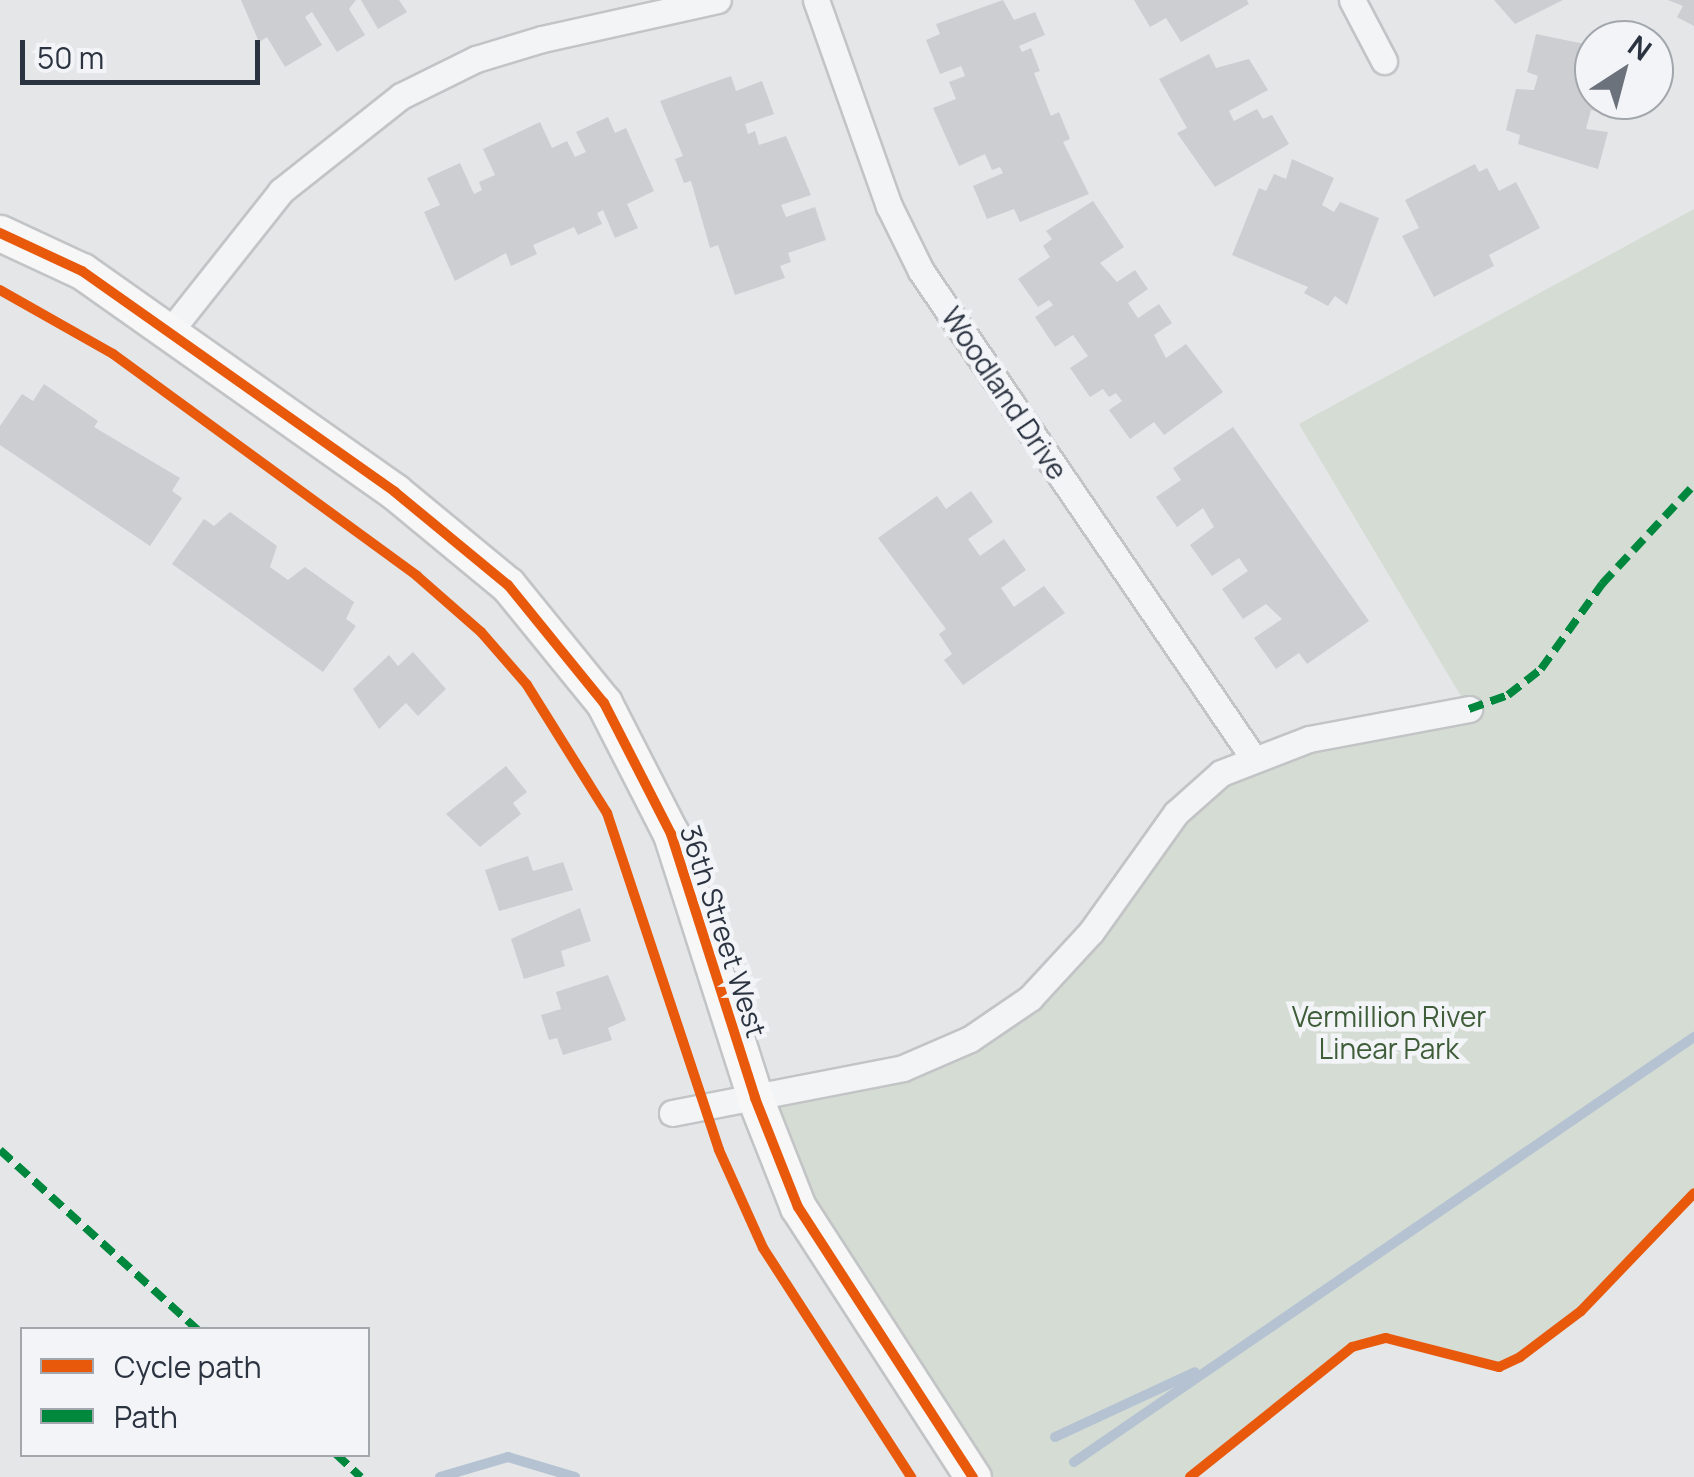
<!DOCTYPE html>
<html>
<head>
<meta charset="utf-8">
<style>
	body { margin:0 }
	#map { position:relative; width:1694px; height:1477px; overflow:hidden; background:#e4e6e8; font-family:Manrope,sans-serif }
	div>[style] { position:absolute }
	.green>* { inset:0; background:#d5dcd4 }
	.stream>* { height:10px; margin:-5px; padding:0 5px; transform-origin:5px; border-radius:5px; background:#b4c2d2 }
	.building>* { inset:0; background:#ccced1 }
	.roads { filter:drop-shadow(2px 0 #c2c4c6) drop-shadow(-2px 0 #c2c4c6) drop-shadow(0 2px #c2c4c6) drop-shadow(0 -2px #c2c4c6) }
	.street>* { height:25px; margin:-12.5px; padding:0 12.5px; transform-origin:12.5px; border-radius:12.5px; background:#f3f4f5 }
	.secondary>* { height:35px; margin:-17.5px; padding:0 17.5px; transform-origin:17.5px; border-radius:17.5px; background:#f7f7f7 }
	.quiet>* { height:8px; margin-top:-4px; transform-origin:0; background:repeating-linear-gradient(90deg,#00873e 0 15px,transparent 0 23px) }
	.cycleway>* { height:10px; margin:-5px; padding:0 5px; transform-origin:5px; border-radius:5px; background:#e8590c }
	span { translate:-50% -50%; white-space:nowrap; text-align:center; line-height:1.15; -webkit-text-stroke:9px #f2f4f7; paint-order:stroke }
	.street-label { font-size:28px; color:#2b3341 }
	.park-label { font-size:28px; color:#3f5d39 }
	.legend { position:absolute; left:20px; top:1327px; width:350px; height:130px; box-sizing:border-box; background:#f2f4f7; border:2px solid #a2a7ae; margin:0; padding:12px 18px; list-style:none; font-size:30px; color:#2b3341 }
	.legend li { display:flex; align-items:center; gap:20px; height:50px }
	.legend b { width:50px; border:2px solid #a2a7ae }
	.north { position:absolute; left:1574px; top:20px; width:100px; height:100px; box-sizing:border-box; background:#f2f4f7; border:2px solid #a2a7ae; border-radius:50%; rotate:36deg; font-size:28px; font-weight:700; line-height:40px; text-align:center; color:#2b3341 }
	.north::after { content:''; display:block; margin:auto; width:35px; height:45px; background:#6c727b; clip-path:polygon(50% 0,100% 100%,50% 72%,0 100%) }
	.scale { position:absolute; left:20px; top:40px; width:240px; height:45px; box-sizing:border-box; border:5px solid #2b3341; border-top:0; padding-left:12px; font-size:30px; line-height:35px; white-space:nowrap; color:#2b3341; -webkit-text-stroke:8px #f2f4f7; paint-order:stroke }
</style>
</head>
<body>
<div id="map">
	<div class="green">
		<i style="clip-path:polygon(1694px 209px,1694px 1193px,1581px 1311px,1499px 1367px,1386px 1338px,1352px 1347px,1297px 1386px,1190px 1477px,973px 1477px,755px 1098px,903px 1068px,1030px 998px,1221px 773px,1468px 708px,1299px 424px)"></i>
	</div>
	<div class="stream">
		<i style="left:1055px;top:1437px;width:154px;rotate:-24.9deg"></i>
		<i style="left:1074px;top:1462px;width:752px;rotate:-34.43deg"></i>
		<i style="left:440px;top:1477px;width:71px;rotate:-16.4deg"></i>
		<i style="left:508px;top:1457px;width:70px;rotate:16.6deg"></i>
	</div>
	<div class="building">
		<i style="clip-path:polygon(241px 0,356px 0,349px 9px,365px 35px,337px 52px,312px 12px,305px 17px,322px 45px,285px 67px,267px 37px,259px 42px)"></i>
		<i style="clip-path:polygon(361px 0,399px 0,407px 12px,378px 29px)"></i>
		<i style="clip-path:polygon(1003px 0,1014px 20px,1035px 12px,1045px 35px,1019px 46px,1022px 52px,1031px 48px,1040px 71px,1034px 73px,1051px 116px,1059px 112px,1070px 139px,1063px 142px,1089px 194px,1020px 222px,1014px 209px,987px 219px,973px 186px,1003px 173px,1000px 167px,992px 170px,985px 154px,959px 166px,933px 108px,956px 99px,949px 82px,965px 76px,961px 66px,940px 74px,926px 40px,940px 34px,936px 24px)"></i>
		<i style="clip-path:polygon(1134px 0,1247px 0,1249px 4px,1181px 42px,1166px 18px,1150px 27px)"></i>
		<i style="clip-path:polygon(1494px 0,1563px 0,1515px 24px)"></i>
		<i style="clip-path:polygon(1668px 0,1694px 0,1694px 26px,1677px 17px,1683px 6px)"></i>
		<i style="clip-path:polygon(1536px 34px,1594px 46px,1594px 100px,1624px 100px,1621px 116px,1591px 110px,1586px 129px,1608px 132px,1598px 169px,1518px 144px,1520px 135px,1506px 130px,1516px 89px,1534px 90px,1538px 76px,1527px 72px)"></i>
		<i style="clip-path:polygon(1209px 54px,1216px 68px,1249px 59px,1268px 90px,1229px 111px,1234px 121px,1257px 109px,1263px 119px,1272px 115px,1289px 144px,1215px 187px,1177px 133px,1187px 128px,1159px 79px)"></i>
		<i style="clip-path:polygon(731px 76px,736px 91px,762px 81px,774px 114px,745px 124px,748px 134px,755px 131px,759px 145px,786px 136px,811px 195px,781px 205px,786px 217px,815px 207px,826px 240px,788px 253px,791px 262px,780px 266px,785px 278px,735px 295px,718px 245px,710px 248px,691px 181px,684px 183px,675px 159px,683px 156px,660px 101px)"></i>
		<i style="clip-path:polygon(608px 117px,615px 133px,626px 128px,654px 191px,627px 204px,638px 228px,615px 238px,603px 210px,597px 213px,602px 224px,578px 235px,574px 227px,533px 245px,537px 254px,511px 266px,506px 253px,455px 281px,424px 212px,440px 205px,427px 178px,460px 163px,474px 194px,482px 190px,479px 182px,495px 175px,483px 149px,540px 122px,552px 148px,567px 141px,575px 157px,586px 152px,576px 132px)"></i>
		<i style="clip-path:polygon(1292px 159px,1334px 178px,1322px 205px,1334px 212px,1340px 202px,1379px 218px,1347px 305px,1335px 296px,1328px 306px,1304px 293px,1308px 287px,1232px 255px,1259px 188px,1266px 191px,1274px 174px,1286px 179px)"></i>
		<i style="clip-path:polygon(1475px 164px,1479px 172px,1487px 168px,1499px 191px,1516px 182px,1540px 228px,1489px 255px,1494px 266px,1434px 297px,1402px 236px,1419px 228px,1405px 200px)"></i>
		<i style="clip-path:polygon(1093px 201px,1124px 247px,1100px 263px,1117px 282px,1135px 270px,1148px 289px,1128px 303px,1138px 318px,1159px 304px,1172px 323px,1154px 335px,1166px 358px,1186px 344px,1223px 392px,1164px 435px,1154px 422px,1130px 439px,1109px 410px,1122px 401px,1116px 393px,1109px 397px,1103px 389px,1090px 397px,1070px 368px,1088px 356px,1073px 335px,1055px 347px,1035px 317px,1053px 305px,1049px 300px,1038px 307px,1018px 279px,1050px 257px,1043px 246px,1052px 239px,1046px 231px)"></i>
		<i style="clip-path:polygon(44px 384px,98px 421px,94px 427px,180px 478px,172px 491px,182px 498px,150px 546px,0 445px,0 426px,22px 394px,33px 401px)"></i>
		<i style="clip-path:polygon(1233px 427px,1369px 621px,1307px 664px,1299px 653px,1276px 669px,1254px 638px,1282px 619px,1266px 604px,1243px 619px,1222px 589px,1248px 571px,1239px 558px,1212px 576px,1190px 545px,1214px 527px,1203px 508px,1177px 527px,1156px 497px,1181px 480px,1173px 468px)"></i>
		<i style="clip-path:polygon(971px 491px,993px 522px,968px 539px,980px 556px,1004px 539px,1026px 570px,1001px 588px,1014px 607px,1044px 586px,1065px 613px,963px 685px,944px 660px,952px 654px,939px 634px,946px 629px,878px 538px,937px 496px,946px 509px)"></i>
		<i style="clip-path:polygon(230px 512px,277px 546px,270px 567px,288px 580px,305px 567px,354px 602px,346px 619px,356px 626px,323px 672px,172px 564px,204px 519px,214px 526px)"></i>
		<i style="clip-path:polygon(413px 652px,446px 689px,418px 716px,406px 703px,379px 729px,353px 689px,389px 655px,398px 666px)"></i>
		<i style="clip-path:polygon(506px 766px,527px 792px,513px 803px,521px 814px,480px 847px,446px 814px)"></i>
		<i style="clip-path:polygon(528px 856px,533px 871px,563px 862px,573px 890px,499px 911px,485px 870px)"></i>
		<i style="clip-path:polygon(580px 908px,591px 941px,561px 951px,565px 966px,524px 979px,511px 939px)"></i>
		<i style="clip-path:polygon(608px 975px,626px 1020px,608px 1028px,612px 1040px,563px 1055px,557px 1038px,549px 1040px,541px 1015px,561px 1009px,556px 992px)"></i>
	</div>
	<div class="roads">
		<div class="street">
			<i style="left:816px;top:0;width:219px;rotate:70.5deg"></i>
			<i style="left:889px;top:206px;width:72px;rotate:63.8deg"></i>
			<i style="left:921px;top:271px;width:587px;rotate:55.69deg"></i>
			<i style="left:1352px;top:0;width:69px;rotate:62.3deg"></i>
			<i style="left:171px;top:330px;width:177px;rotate:-51.6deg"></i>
			<i style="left:281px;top:191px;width:153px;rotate:-38.4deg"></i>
			<i style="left:401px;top:96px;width:84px;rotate:-26.3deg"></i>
			<i style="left:476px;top:59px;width:69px;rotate:-16.9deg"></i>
			<i style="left:542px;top:39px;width:180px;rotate:-12.5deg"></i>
			<i style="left:672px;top:1113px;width:235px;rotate:-11deg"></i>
			<i style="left:903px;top:1068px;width:73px;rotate:-23.4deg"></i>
			<i style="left:970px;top:1039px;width:73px;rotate:-34.3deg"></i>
			<i style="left:1030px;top:998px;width:90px;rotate:-47.3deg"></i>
			<i style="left:1091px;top:932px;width:146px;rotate:-54.5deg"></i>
			<i style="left:1176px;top:813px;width:60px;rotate:-41.6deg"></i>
			<i style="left:1221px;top:773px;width:94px;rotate:-21.1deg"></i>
			<i style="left:1309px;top:739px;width:163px;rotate:-10.6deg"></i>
		</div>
		<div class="secondary">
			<i style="left:0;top:233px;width:90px;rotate:24.9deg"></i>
			<i style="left:82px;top:271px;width:383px;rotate:35.2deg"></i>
			<i style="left:395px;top:492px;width:146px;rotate:39.5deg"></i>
			<i style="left:508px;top:585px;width:152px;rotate:50.9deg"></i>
			<i style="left:604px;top:703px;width:147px;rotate:62.9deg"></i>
			<i style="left:671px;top:834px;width:277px;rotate:72.3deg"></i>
			<i style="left:755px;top:1098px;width:117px;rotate:68.5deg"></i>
			<i style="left:798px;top:1207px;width:322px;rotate:57.1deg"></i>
		</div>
	</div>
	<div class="quiet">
		<i style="left:1469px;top:709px;width:41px;rotate:-19.7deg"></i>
		<i style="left:1508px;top:695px;width:42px;rotate:-38.2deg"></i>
		<i style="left:1541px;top:669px;width:105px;rotate:-54.3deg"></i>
		<i style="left:1602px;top:584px;width:135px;rotate:-47.1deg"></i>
		<i style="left:0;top:1150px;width:268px;rotate:42.3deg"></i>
		<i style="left:336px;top:1454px;width:34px;rotate:43deg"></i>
	</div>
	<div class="cycleway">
		<i style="left:0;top:233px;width:90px;rotate:24.9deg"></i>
		<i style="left:82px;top:271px;width:383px;rotate:35.2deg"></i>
		<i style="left:395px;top:492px;width:146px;rotate:39.5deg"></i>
		<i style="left:508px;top:585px;width:152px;rotate:50.9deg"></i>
		<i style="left:604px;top:703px;width:147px;rotate:62.9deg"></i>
		<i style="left:671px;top:834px;width:277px;rotate:72.3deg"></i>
		<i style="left:755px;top:1098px;width:117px;rotate:68.5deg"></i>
		<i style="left:798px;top:1207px;width:322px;rotate:57.1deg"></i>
		<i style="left:0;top:290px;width:130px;rotate:29.5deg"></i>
		<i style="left:113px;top:354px;width:376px;rotate:36.1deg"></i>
		<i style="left:417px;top:576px;width:85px;rotate:41.2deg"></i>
		<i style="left:481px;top:632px;width:70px;rotate:49deg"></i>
		<i style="left:527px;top:685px;width:151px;rotate:58deg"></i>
		<i style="left:607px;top:813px;width:355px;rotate:71.6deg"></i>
		<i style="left:719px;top:1150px;width:107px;rotate:65.8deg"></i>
		<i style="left:763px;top:1248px;width:273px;rotate:57.1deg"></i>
		<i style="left:1190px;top:1477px;width:208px;rotate:-38.7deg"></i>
		<i style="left:1352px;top:1347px;width:35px;rotate:-15deg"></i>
		<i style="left:1386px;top:1338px;width:117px;rotate:14.4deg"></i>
		<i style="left:1499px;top:1367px;width:23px;rotate:-25deg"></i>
		<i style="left:1520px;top:1357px;width:76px;rotate:-37deg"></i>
		<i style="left:1581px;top:1311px;width:163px;rotate:-46.2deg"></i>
	</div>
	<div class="street-label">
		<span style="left:1005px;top:393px;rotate:56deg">Woodland Drive</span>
		<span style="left:724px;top:931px;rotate:72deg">36th Street West</span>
	</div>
	<div class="park-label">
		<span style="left:1389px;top:1032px">Vermillion River<br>Linear Park</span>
	</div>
	<ul class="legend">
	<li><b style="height:12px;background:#e8590c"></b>Cycle path</li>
	<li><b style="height:12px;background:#00873e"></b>Path</li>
	</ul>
	<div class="north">N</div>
	<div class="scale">50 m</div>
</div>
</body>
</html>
